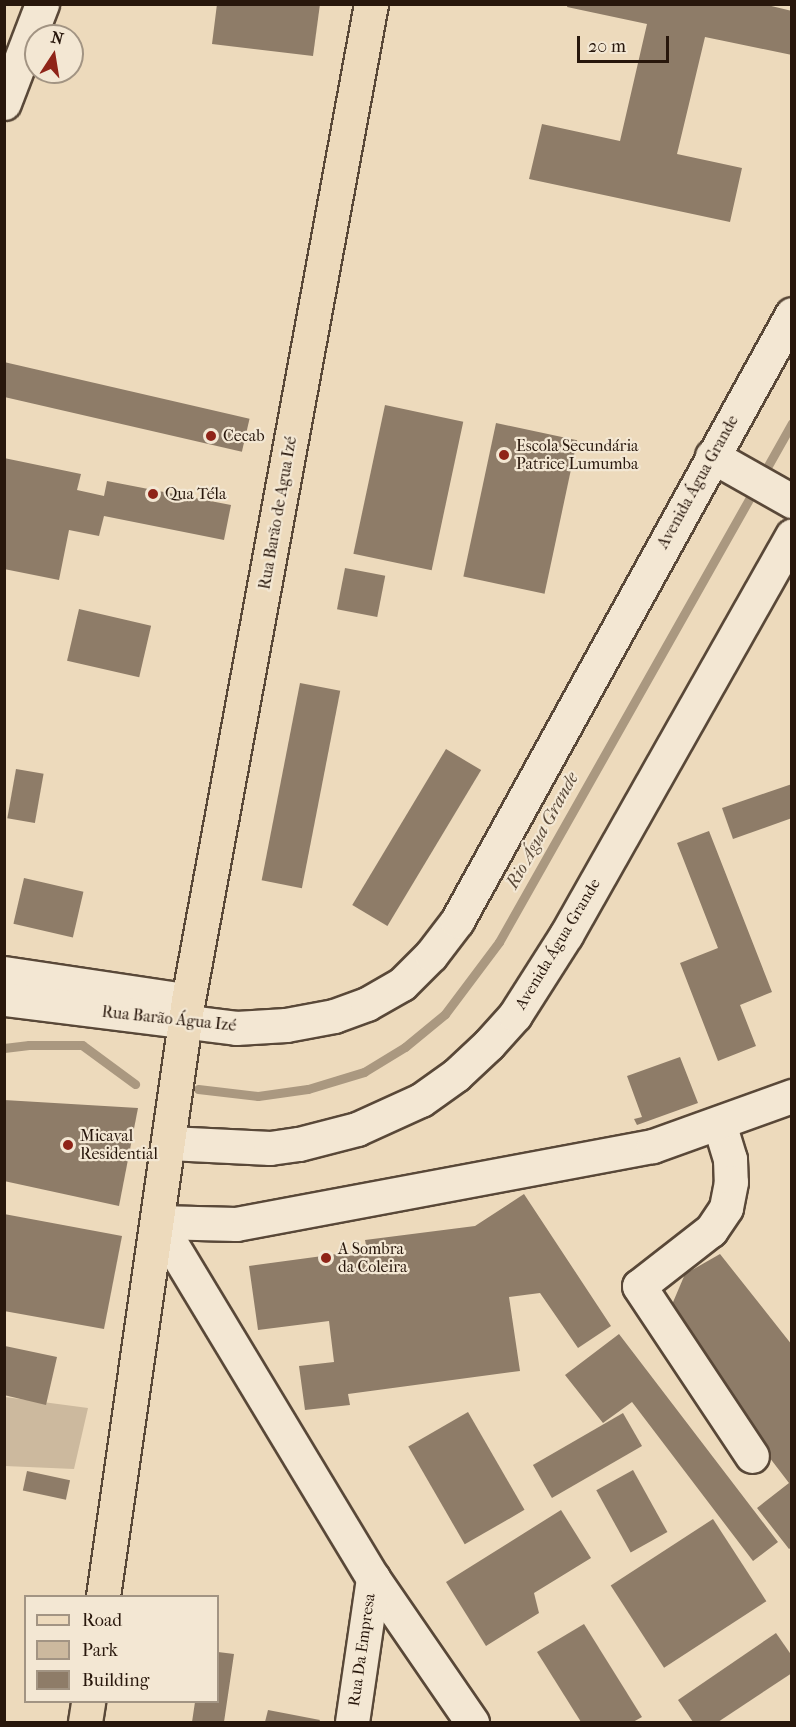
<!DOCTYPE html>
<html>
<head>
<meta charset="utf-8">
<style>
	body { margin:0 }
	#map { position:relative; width:796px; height:1727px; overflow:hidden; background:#eddabc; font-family:"IM FELL French Canon",serif }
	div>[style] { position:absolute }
	.green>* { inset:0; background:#ccb99e }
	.stream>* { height:9px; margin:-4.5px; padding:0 4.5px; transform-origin:4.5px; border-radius:4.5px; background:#aa9880 }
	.building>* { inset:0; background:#8e7c68; transform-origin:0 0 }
	.roads { filter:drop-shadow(2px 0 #594838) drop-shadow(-2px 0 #594838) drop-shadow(0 2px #594838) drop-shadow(0 -2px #594838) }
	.street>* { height:33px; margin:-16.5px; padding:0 16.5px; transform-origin:16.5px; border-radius:16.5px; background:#f3e7d3 }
	.primary>* { height:33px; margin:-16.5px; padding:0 16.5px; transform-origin:16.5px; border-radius:16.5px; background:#eddabc }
	.dots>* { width:16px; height:16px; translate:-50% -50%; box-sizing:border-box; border:3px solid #f3e7d3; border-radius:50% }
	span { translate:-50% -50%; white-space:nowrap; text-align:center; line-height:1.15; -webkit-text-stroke:4.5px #f3e7d3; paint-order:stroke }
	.poi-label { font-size:16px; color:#28170c }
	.left { translate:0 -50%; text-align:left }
	.street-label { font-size:16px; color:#28170c }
	.water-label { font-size:18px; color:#5c4b3a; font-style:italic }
	.frame { position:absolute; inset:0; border:6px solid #28170c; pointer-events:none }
	.legend { position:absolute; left:24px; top:1595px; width:195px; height:108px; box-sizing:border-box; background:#f3e7d3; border:2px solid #a29483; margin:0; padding:8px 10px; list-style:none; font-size:18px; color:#28170c }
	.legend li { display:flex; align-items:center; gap:12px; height:30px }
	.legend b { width:30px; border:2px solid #a29483 }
	.north { position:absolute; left:24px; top:24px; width:60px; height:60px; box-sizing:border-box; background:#f3e7d3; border:2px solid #a29483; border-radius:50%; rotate:12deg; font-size:16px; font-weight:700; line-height:24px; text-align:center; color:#28170c }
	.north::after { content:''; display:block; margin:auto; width:21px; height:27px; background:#8f2418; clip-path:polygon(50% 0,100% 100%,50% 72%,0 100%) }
	.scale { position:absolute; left:577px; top:36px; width:92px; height:27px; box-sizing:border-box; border:3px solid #28170c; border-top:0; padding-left:8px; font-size:18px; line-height:21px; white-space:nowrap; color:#28170c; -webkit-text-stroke:4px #f3e7d3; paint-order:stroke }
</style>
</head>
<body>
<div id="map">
	<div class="green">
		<i style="clip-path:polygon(5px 1397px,88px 1408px,74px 1469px,5px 1466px)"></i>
	</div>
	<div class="stream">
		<i style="left:4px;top:1048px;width:25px;rotate:-7deg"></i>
		<i style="left:29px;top:1045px;width:53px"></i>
		<i style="left:82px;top:1045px;width:66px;rotate:36.3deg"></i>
		<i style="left:198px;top:1089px;width:60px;rotate:6.7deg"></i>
		<i style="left:258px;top:1096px;width:50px;rotate:-8deg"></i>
		<i style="left:308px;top:1089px;width:59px;rotate:-16.9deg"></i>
		<i style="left:364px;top:1072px;width:48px;rotate:-31.4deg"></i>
		<i style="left:405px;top:1047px;width:52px;rotate:-39.5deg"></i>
		<i style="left:445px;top:1014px;width:90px;rotate:-53.1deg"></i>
		<i style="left:499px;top:942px;width:596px;rotate:-60.55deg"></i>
	</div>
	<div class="building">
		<i style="clip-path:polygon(217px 4px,320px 4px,313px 56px,212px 44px)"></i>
		<i style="clip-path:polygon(568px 4px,763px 4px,792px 11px,792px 55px,705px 37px,677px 154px,742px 168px,730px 222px,529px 179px,542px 124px,620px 141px,647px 24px,567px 7px)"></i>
		<i style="left:4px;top:362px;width:252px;height:34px;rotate:13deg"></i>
		<i style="left:385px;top:405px;width:80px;height:152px;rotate:12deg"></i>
		<i style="left:496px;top:423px;width:83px;height:157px;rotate:12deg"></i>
		<i style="clip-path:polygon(4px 458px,81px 474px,77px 490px,104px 496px,107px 481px,231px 505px,224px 540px,104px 516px,99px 536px,69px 530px,59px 580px,4px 569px)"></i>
		<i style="left:345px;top:568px;width:41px;height:42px;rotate:11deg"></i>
		<i style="left:79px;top:609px;width:74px;height:53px;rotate:13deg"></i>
		<i style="left:300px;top:683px;width:41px;height:201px;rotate:11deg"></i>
		<i style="left:446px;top:749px;width:41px;height:182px;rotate:31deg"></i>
		<i style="left:16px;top:769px;width:28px;height:50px;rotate:10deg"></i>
		<i style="clip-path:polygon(792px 784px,792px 818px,733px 839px,722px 808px)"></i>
		<i style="clip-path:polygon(709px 831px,772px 992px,740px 1005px,756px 1046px,718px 1061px,680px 963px,718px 948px,677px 843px)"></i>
		<i style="left:24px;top:878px;width:61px;height:47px;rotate:13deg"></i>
		<i style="clip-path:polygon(680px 1057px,698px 1103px,637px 1125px,634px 1119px,642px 1117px,627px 1076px)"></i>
		<i style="clip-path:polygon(4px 1100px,138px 1108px,119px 1206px,4px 1181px)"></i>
		<i style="clip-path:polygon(524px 1194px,611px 1326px,578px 1348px,540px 1293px,509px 1297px,520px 1371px,348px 1394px,350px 1405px,305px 1410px,299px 1366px,334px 1362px,329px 1321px,258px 1330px,249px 1266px,367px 1250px,365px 1240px,475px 1226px)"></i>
		<i style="clip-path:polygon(4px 1214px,122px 1236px,104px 1329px,4px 1311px)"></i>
		<i style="clip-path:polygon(720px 1254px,792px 1345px,792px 1547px,789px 1549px,757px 1508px,789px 1483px,665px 1321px,685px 1274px)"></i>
		<i style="clip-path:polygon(619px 1334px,778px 1542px,753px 1561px,632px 1402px,603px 1423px,565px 1375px)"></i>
		<i style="clip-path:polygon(5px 1346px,57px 1357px,46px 1405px,4px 1395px)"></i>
		<i style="left:468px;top:1412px;width:113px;height:69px;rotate:60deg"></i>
		<i style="left:623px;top:1413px;width:38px;height:104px;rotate:60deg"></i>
		<i style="left:633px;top:1470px;width:71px;height:42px;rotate:61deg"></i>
		<i style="left:27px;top:1471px;width:44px;height:20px;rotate:12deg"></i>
		<i style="clip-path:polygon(561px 1510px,591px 1558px,534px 1593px,539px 1613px,486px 1646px,446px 1582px)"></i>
		<i style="left:713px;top:1519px;width:98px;height:122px;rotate:57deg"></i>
		<i style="clip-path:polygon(584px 1624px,642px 1717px,633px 1722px,581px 1722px,537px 1652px)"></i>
		<i style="clip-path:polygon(776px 1633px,792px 1656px,792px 1673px,718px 1722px,693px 1722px,678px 1700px)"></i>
		<i style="clip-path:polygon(218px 1652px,234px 1654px,224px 1722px,192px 1722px,195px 1702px,218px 1702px)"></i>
		<i style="clip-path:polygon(268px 1710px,320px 1720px,319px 1722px,265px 1722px)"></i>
	</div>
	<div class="roads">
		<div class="street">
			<i style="left:4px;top:103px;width:106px;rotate:-69deg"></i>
			<i style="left:712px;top:456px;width:92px;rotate:29.4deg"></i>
			<i style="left:4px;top:973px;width:176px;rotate:8.5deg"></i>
			<i style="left:4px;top:999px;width:234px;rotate:7.1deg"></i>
			<i style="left:236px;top:1028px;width:50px;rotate:-3.4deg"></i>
			<i style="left:286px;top:1025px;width:49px;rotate:-10.6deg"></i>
			<i style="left:334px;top:1016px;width:35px;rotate:-20deg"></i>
			<i style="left:367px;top:1004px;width:40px;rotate:-29.7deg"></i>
			<i style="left:402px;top:984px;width:41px;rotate:-45deg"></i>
			<i style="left:431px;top:955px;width:43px;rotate:-52.6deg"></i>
			<i style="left:457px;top:921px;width:693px;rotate:-61.11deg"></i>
			<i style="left:719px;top:1123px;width:38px;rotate:73deg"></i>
			<i style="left:730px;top:1159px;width:23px;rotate:88deg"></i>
			<i style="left:731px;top:1182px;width:26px;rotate:101deg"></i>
			<i style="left:726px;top:1208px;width:27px;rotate:124deg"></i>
			<i style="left:711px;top:1230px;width:91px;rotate:142.1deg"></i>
			<i style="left:639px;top:1286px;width:204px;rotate:56.4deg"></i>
			<i style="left:169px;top:1143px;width:101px;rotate:2.8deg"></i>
			<i style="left:270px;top:1148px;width:29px;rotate:-8deg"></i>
			<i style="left:299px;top:1144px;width:60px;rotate:-14.5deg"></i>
			<i style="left:357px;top:1129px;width:70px;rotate:-24.4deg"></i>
			<i style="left:421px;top:1100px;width:43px;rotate:-35.5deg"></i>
			<i style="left:456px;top:1075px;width:45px;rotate:-43.2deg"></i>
			<i style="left:489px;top:1044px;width:39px;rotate:-48deg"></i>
			<i style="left:515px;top:1015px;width:95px;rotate:-57.5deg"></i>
			<i style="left:566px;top:935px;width:459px;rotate:-60.5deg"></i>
			<i style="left:158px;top:1222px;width:78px;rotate:1.5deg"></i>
			<i style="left:236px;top:1224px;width:424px;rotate:-10.6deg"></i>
			<i style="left:653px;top:1146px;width:148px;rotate:-19.8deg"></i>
			<i style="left:158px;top:1222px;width:416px;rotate:58.9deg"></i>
			<i style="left:373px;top:1578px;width:175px;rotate:55.5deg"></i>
			<i style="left:352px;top:1722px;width:146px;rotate:-81.7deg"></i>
		</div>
		<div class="primary">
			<i style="left:103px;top:1596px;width:602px;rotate:-81.88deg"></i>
			<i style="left:188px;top:1000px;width:1013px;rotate:-79.59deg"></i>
			<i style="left:85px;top:1722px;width:20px;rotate:-81deg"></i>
		</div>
	</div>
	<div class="dots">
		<i style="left:211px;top:436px;background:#8f2418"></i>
		<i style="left:504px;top:455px;background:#8f2418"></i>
		<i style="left:153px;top:494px;background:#8f2418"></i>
		<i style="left:68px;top:1145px;background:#8f2418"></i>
		<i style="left:326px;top:1258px;background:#8f2418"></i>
	</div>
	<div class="poi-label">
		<span class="left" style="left:223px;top:436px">Cecab</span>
		<span class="left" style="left:516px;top:455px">Escola Secundária<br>Patrice Lumumba</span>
		<span class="left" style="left:165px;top:494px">Qua Téla</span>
		<span class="left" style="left:80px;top:1145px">Micaval<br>Residential</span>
		<span class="left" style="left:338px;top:1258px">A Sombra<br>da Coleira</span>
	</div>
	<div class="street-label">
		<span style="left:698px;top:482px;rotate:-61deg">Avenida Água Grande</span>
		<span style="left:278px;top:513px;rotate:-80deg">Rua Barão de Agua Izé</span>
		<span style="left:558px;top:944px;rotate:-59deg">Avenida Água Grande</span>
		<span style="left:169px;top:1019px;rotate:6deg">Rua Barão Água Izé</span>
		<span style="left:362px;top:1650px;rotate:-82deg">Rua Da Empresa</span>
	</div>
	<div class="water-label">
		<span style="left:543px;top:831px;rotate:-61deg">Rio Água Grande</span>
	</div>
	<div class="frame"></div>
	<ul class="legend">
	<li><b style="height:8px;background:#eddabc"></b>Road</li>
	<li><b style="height:16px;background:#ccb99e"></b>Park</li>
	<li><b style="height:16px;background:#8e7c68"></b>Building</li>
	</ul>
	<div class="north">N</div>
	<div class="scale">20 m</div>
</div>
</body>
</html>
